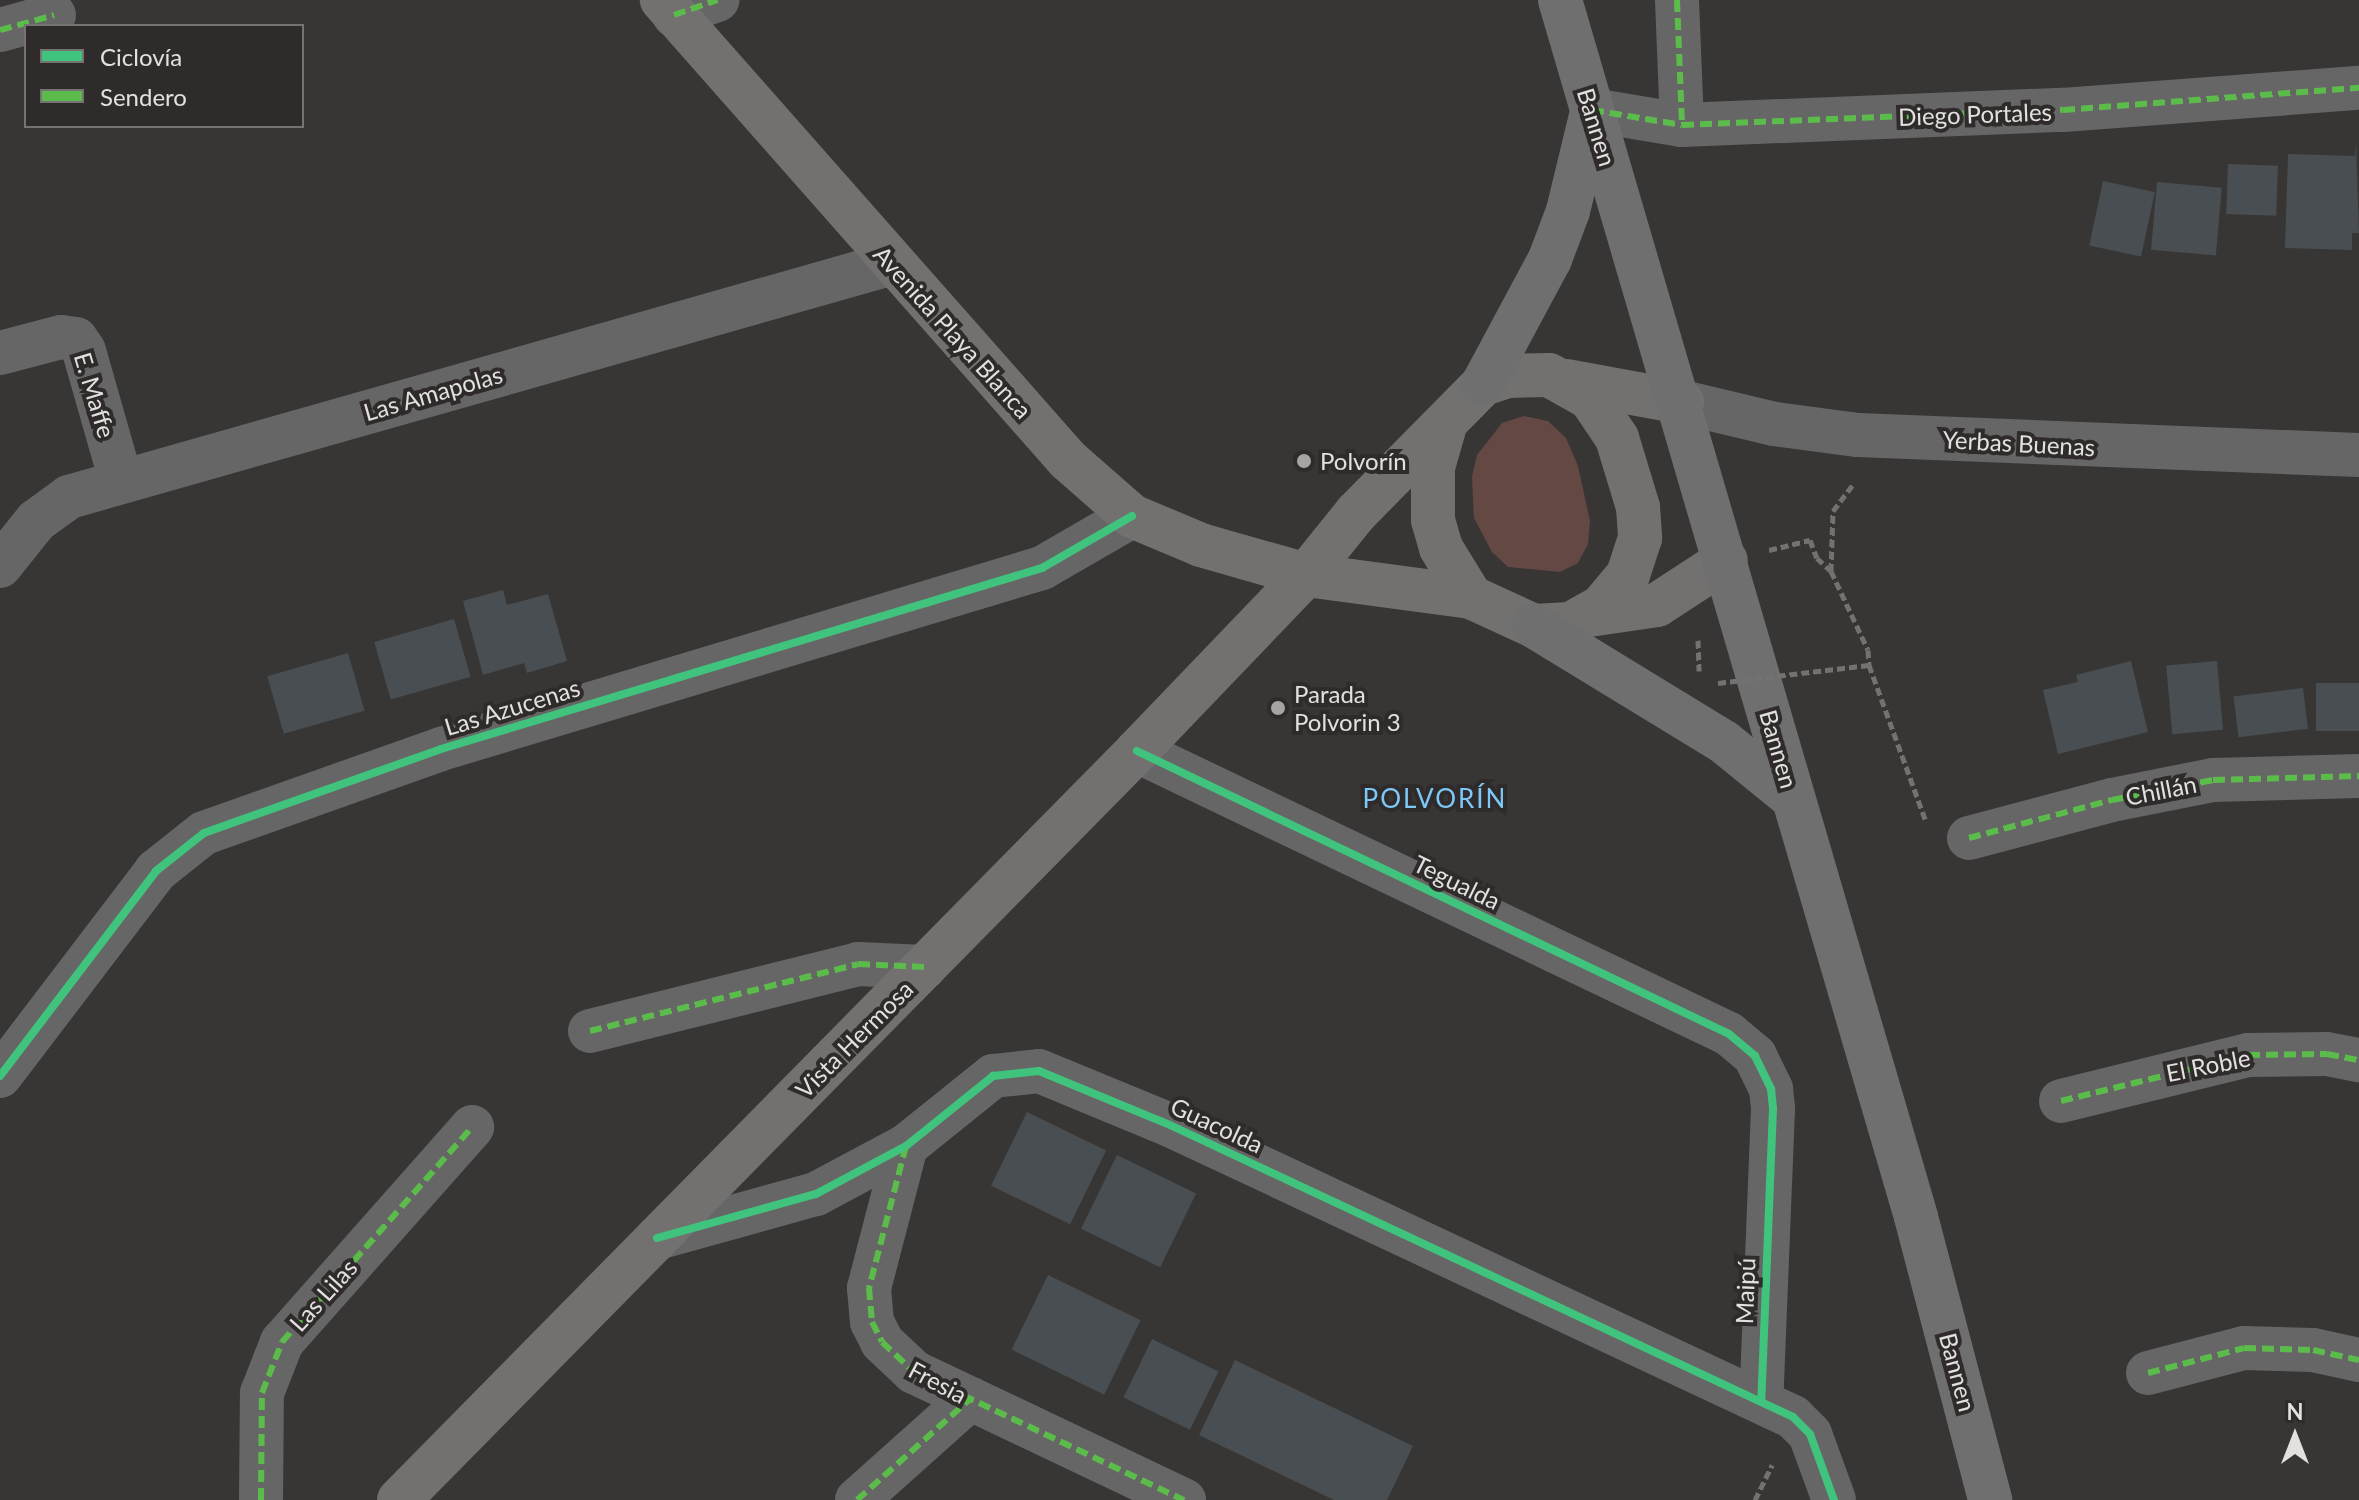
<!DOCTYPE html>
<html>
<head>
<meta charset="utf-8">
<style>
	body { margin:0 }
	#map { position:relative; width:2359px; height:1500px; overflow:hidden; background:#383635; font-family:Lato,sans-serif }
	div>[style] { position:absolute }
	.green>* { inset:0; background:#634844 }
	.building>* { inset:0; background:#484e51; transform-origin:0 0 }
	.path>* { height:5px; margin-top:-2.5px; transform-origin:0; background:repeating-linear-gradient(90deg,#737271 0 8px,transparent 0 12px) }
	.street>* { height:44px; margin:-22px; padding:0 22px; transform-origin:22px; border-radius:22px; background:#676666 }
	.secondary>* { height:44px; margin:-22px; padding:0 22px; transform-origin:22px; border-radius:22px; background:#727170 }
	.primary>* { height:44px; margin:-22px; padding:0 22px; transform-origin:22px; border-radius:22px; background:#706f6f }
	.path-bridge>* { height:5px; margin-top:-2.5px; transform-origin:0; background:repeating-linear-gradient(90deg,#737271 0 8px,transparent 0 12px) }
	.quiet>* { height:6px; margin-top:-3px; transform-origin:0; background:repeating-linear-gradient(90deg,#5cbc4b 0 12px,transparent 0 18px) }
	.cycleway>* { height:8px; margin:-4px; padding:0 4px; transform-origin:4px; border-radius:4px; background:#40c37c }
	.dots>* { width:22px; height:22px; translate:-50% -50%; box-sizing:border-box; border:4px solid #2f2b2a; border-radius:50% }
	span { translate:-50% -50%; white-space:nowrap; text-align:center; line-height:1.15; -webkit-text-stroke:8px #2f2b2a; paint-order:stroke }
	.street-label { font-size:24px; color:#e3e0e0 }
	.poi-label { font-size:24px; color:#e3e0e0 }
	.left { translate:0 -50%; text-align:left }
	.neighbourhood-label { font-size:26px; color:#7dc8f7; letter-spacing:2px }
	.legend { position:absolute; left:24px; top:24px; width:280px; height:104px; box-sizing:border-box; background:#2f2b2a; border:2px solid #777373; margin:0; padding:10px 14px; list-style:none; font-size:24px; color:#e3e0e0 }
	.legend li { display:flex; align-items:center; gap:16px; height:40px }
	.legend b { width:40px; border:2px solid #777373 }
	.north { position:absolute; left:2255px; top:1396px; width:80px; height:80px; -webkit-text-stroke:6px #2f2b2a; paint-order:stroke; rotate:0deg; font-size:22px; font-weight:700; line-height:32px; text-align:center; color:#e3e0e0 }
	.north::after { content:''; display:block; margin:auto; width:28px; height:36px; background:#e3e0e0; clip-path:polygon(50% 0,100% 100%,50% 72%,0 100%) }
</style>
</head>
<body>
<div id="map">
	<div class="green">
		<i style="clip-path:polygon(1524px 416px,1548px 421px,1566px 438px,1578px 466px,1590px 521px,1588px 544px,1578px 563px,1560px 572px,1508px 567px,1492px 552px,1474px 518px,1472px 477px,1477px 455px,1502px 423px)"></i>
	</div>
	<div class="building">
		<i style="clip-path:polygon(2356px 142px,2359px 233px,2352px 233px,2352px 250px,2285px 248px,2288px 154px,2355px 156px)"></i>
		<i style="left:2228px;top:164px;width:50px;height:50px;rotate:2deg"></i>
		<i style="left:2103px;top:181px;width:53px;height:66px;rotate:12deg"></i>
		<i style="left:2157px;top:182px;width:65px;height:68px;rotate:5deg"></i>
		<i style="clip-path:polygon(503px 590px,507px 605px,548px 594px,567px 661px,527px 673px,524px 663px,483px 675px,463px 601px)"></i>
		<i style="left:454px;top:619px;width:60px;height:83px;rotate:74deg"></i>
		<i style="left:348px;top:653px;width:60px;height:84px;rotate:74deg"></i>
		<i style="clip-path:polygon(2131px 661px,2148px 732px,2058px 754px,2043px 690px,2078px 682px,2076px 675px)"></i>
		<i style="left:2217px;top:661px;width:69px;height:51px;rotate:85deg"></i>
		<i style="left:2359px;top:683px;width:48px;height:43px;rotate:90deg"></i>
		<i style="left:2303px;top:688px;width:41px;height:70px;rotate:83deg"></i>
		<i style="left:1027px;top:1112px;width:88px;height:82px;rotate:26deg"></i>
		<i style="left:1117px;top:1155px;width:88px;height:82px;rotate:26deg"></i>
		<i style="left:1048px;top:1275px;width:103px;height:83px;rotate:26deg"></i>
		<i style="left:1152px;top:1339px;width:74px;height:65px;rotate:26deg"></i>
		<i style="clip-path:polygon(1235px 1360px,1413px 1446px,1387px 1500px,1334px 1500px,1199px 1435px)"></i>
	</div>
	<div class="path">
		<i style="left:1769px;top:550px;width:42px;rotate:-13.7deg"></i>
		<i style="left:1810px;top:540px;width:19px;rotate:69deg"></i>
		<i style="left:1817px;top:558px;width:19px;rotate:43deg"></i>
		<i style="left:1831px;top:571px;width:87px;rotate:64.9deg"></i>
		<i style="left:1868px;top:650px;width:15px;rotate:86deg"></i>
		<i style="left:1869px;top:665px;width:167px;rotate:70deg"></i>
		<i style="left:1831px;top:571px;width:60px;rotate:-88.1deg"></i>
		<i style="left:1833px;top:511px;width:35px;rotate:-53deg"></i>
		<i style="left:1698px;top:640px;width:31px;rotate:88deg"></i>
		<i style="left:1755px;top:1500px;width:39px;rotate:-64deg"></i>
	</div>
	<div class="street">
		<i style="left:1677px;top:0;width:125px;rotate:87.7deg"></i>
		<i style="left:674px;top:15px;width:46px;rotate:-19.2deg"></i>
		<i style="left:0;top:30px;width:56px;rotate:-15.5deg"></i>
		<i style="left:1592px;top:110px;width:91px;rotate:9.5deg"></i>
		<i style="left:1682px;top:125px;width:381px;rotate:-2.3deg"></i>
		<i style="left:2063px;top:110px;width:297px;rotate:-4.3deg"></i>
		<i style="left:0;top:353px;width:63px;rotate:-14.7deg"></i>
		<i style="left:61px;top:337px;width:15px;rotate:8deg"></i>
		<i style="left:76px;top:339px;width:14px;rotate:56deg"></i>
		<i style="left:84px;top:351px;width:135px;rotate:74.1deg"></i>
		<i style="left:1682px;top:402px;width:95px;rotate:13.4deg"></i>
		<i style="left:1774px;top:424px;width:85px;rotate:7.5deg"></i>
		<i style="left:1858px;top:435px;width:501px;rotate:2.29deg"></i>
		<i style="left:0;top:566px;width:58px;rotate:-51.3deg"></i>
		<i style="left:36px;top:521px;width:41px;rotate:-36deg"></i>
		<i style="left:69px;top:497px;width:857px;rotate:-15.85deg"></i>
		<i style="left:1137px;top:751px;width:656px;rotate:25.55deg"></i>
		<i style="left:1729px;top:1034px;width:34px;rotate:40deg"></i>
		<i style="left:1755px;top:1056px;width:37px;rotate:64deg"></i>
		<i style="left:1771px;top:1089px;width:20px;rotate:84deg"></i>
		<i style="left:1773px;top:1109px;width:293px;rotate:92.3deg"></i>
		<i style="left:1969px;top:838px;width:148px;rotate:-14.9deg"></i>
		<i style="left:2112px;top:800px;width:103px;rotate:-11.2deg"></i>
		<i style="left:2213px;top:780px;width:146px;rotate:-1.6deg"></i>
		<i style="left:590px;top:1031px;width:276px;rotate:-14deg"></i>
		<i style="left:858px;top:964px;width:67px;rotate:2.6deg"></i>
		<i style="left:0;top:1076px;width:258px;rotate:-52.7deg"></i>
		<i style="left:156px;top:871px;width:61px;rotate:-38.4deg"></i>
		<i style="left:204px;top:833px;width:251px;rotate:-19.5deg"></i>
		<i style="left:441px;top:749px;width:628px;rotate:-16.76deg"></i>
		<i style="left:1042px;top:568px;width:104px;rotate:-30deg"></i>
		<i style="left:2061px;top:1101px;width:193px;rotate:-13.8deg"></i>
		<i style="left:2248px;top:1055px;width:79px;rotate:-0.7deg"></i>
		<i style="left:2327px;top:1054px;width:33px;rotate:11deg"></i>
		<i style="left:906px;top:1146px;width:147px;rotate:104.6deg"></i>
		<i style="left:869px;top:1288px;width:34px;rotate:85deg"></i>
		<i style="left:872px;top:1322px;width:22px;rotate:63deg"></i>
		<i style="left:882px;top:1342px;width:44px;rotate:43.2deg"></i>
		<i style="left:914px;top:1372px;width:299px;rotate:25.4deg"></i>
		<i style="left:657px;top:1238px;width:165px;rotate:-15.5deg"></i>
		<i style="left:816px;top:1194px;width:102px;rotate:-28.1deg"></i>
		<i style="left:906px;top:1146px;width:112px;rotate:-38.8deg"></i>
		<i style="left:993px;top:1076px;width:46px;rotate:-6.2deg"></i>
		<i style="left:1039px;top:1071px;width:142px;rotate:22.4deg"></i>
		<i style="left:1170px;top:1125px;width:688px;rotate:25.11deg"></i>
		<i style="left:1793px;top:1417px;width:24px;rotate:45deg"></i>
		<i style="left:1810px;top:1434px;width:70px;rotate:70deg"></i>
		<i style="left:2148px;top:1373px;width:99px;rotate:-14.6deg"></i>
		<i style="left:2244px;top:1348px;width:69px;rotate:1.7deg"></i>
		<i style="left:2313px;top:1350px;width:47px;rotate:12.3deg"></i>
		<i style="left:261px;top:1500px;width:107px;rotate:-89.5deg"></i>
		<i style="left:262px;top:1393px;width:55px;rotate:-68.6deg"></i>
		<i style="left:282px;top:1342px;width:287px;rotate:-48.5deg"></i>
		<i style="left:857px;top:1500px;width:152px;rotate:-41.8deg"></i>
	</div>
	<div class="secondary">
		<i style="left:1566px;top:381px;width:118px;rotate:10.3deg"></i>
		<i style="left:1444px;top:429px;width:40px;rotate:106deg"></i>
		<i style="left:1433px;top:467px;width:53px;rotate:90deg"></i>
		<i style="left:1433px;top:520px;width:29px;rotate:74deg"></i>
		<i style="left:1441px;top:548px;width:57px;rotate:58.5deg"></i>
		<i style="left:1589px;top:615px;width:69px;rotate:-8.4deg"></i>
		<i style="left:1657px;top:605px;width:82px;rotate:-33.1deg"></i>
		<i style="left:399px;top:1500px;width:1051px;rotate:-45.42deg"></i>
		<i style="left:1137px;top:751px;width:244px;rotate:-46.2deg"></i>
		<i style="left:1306px;top:575px;width:80px;rotate:-51.1deg"></i>
		<i style="left:1356px;top:513px;width:181px;rotate:-45.4deg"></i>
		<i style="left:1483px;top:384px;width:26px;rotate:-18deg"></i>
		<i style="left:1508px;top:376px;width:41px;rotate:-1.4deg"></i>
		<i style="left:1549px;top:375px;width:47px;rotate:29.3deg"></i>
		<i style="left:1590px;top:398px;width:48px;rotate:56deg"></i>
		<i style="left:1617px;top:438px;width:72px;rotate:73.1deg"></i>
		<i style="left:1638px;top:507px;width:31px;rotate:86deg"></i>
		<i style="left:1640px;top:538px;width:39px;rotate:108deg"></i>
		<i style="left:1628px;top:575px;width:42px;rotate:130.2deg"></i>
		<i style="left:1601px;top:607px;width:35px;rotate:151deg"></i>
		<i style="left:1570px;top:624px;width:36px;rotate:177deg"></i>
		<i style="left:1534px;top:626px;width:69px;rotate:-155.3deg"></i>
		<i style="left:1471px;top:597px;width:166px;rotate:-172.4deg"></i>
		<i style="left:1306px;top:575px;width:109px;rotate:-164.1deg"></i>
		<i style="left:1201px;top:545px;width:75px;rotate:-157.2deg"></i>
		<i style="left:1132px;top:516px;width:85px;rotate:-138.8deg"></i>
		<i style="left:1068px;top:460px;width:614px;rotate:-131.43deg"></i>
	</div>
	<div class="primary">
		<i style="left:1560px;top:0;width:1268px;rotate:73.69deg"></i>
		<i style="left:1916px;top:1217px;width:293px;rotate:75.3deg"></i>
		<i style="left:1483px;top:384px;width:142px;rotate:-61.8deg"></i>
		<i style="left:1550px;top:259px;width:51px;rotate:-69.4deg"></i>
		<i style="left:1568px;top:211px;width:98px;rotate:-76.4deg"></i>
		<i style="left:1534px;top:626px;width:223px;rotate:31.4deg"></i>
		<i style="left:1724px;top:742px;width:89px;rotate:39.1deg"></i>
	</div>
	<div class="path-bridge">
		<i style="left:1718px;top:683px;width:152px;rotate:-6.8deg"></i>
	</div>
	<div class="quiet">
		<i style="left:1677px;top:0;width:125px;rotate:87.7deg"></i>
		<i style="left:674px;top:15px;width:46px;rotate:-19.2deg"></i>
		<i style="left:0;top:30px;width:56px;rotate:-15.5deg"></i>
		<i style="left:1592px;top:110px;width:91px;rotate:9.5deg"></i>
		<i style="left:1682px;top:125px;width:381px;rotate:-2.3deg"></i>
		<i style="left:2063px;top:110px;width:297px;rotate:-4.3deg"></i>
		<i style="left:1969px;top:838px;width:148px;rotate:-14.9deg"></i>
		<i style="left:2112px;top:800px;width:103px;rotate:-11.2deg"></i>
		<i style="left:2213px;top:780px;width:146px;rotate:-1.6deg"></i>
		<i style="left:590px;top:1031px;width:276px;rotate:-14deg"></i>
		<i style="left:858px;top:964px;width:67px;rotate:2.6deg"></i>
		<i style="left:2061px;top:1101px;width:193px;rotate:-13.8deg"></i>
		<i style="left:2248px;top:1055px;width:79px;rotate:-0.7deg"></i>
		<i style="left:2327px;top:1054px;width:33px;rotate:11deg"></i>
		<i style="left:906px;top:1146px;width:147px;rotate:104.6deg"></i>
		<i style="left:869px;top:1288px;width:34px;rotate:85deg"></i>
		<i style="left:872px;top:1322px;width:22px;rotate:63deg"></i>
		<i style="left:882px;top:1342px;width:44px;rotate:43.2deg"></i>
		<i style="left:914px;top:1372px;width:299px;rotate:25.4deg"></i>
		<i style="left:2148px;top:1373px;width:99px;rotate:-14.6deg"></i>
		<i style="left:2244px;top:1348px;width:69px;rotate:1.7deg"></i>
		<i style="left:2313px;top:1350px;width:47px;rotate:12.3deg"></i>
		<i style="left:261px;top:1500px;width:107px;rotate:-89.5deg"></i>
		<i style="left:262px;top:1393px;width:55px;rotate:-68.6deg"></i>
		<i style="left:282px;top:1342px;width:287px;rotate:-48.5deg"></i>
		<i style="left:857px;top:1500px;width:152px;rotate:-41.8deg"></i>
	</div>
	<div class="cycleway">
		<i style="left:1137px;top:751px;width:656px;rotate:25.55deg"></i>
		<i style="left:1729px;top:1034px;width:34px;rotate:40deg"></i>
		<i style="left:1755px;top:1056px;width:37px;rotate:64deg"></i>
		<i style="left:1771px;top:1089px;width:20px;rotate:84deg"></i>
		<i style="left:1773px;top:1109px;width:293px;rotate:92.3deg"></i>
		<i style="left:0;top:1076px;width:258px;rotate:-52.7deg"></i>
		<i style="left:156px;top:871px;width:61px;rotate:-38.4deg"></i>
		<i style="left:204px;top:833px;width:251px;rotate:-19.5deg"></i>
		<i style="left:441px;top:749px;width:628px;rotate:-16.76deg"></i>
		<i style="left:1042px;top:568px;width:104px;rotate:-30deg"></i>
		<i style="left:657px;top:1238px;width:165px;rotate:-15.5deg"></i>
		<i style="left:816px;top:1194px;width:102px;rotate:-28.1deg"></i>
		<i style="left:906px;top:1146px;width:112px;rotate:-38.8deg"></i>
		<i style="left:993px;top:1076px;width:46px;rotate:-6.2deg"></i>
		<i style="left:1039px;top:1071px;width:142px;rotate:22.4deg"></i>
		<i style="left:1170px;top:1125px;width:688px;rotate:25.11deg"></i>
		<i style="left:1793px;top:1417px;width:24px;rotate:45deg"></i>
		<i style="left:1810px;top:1434px;width:70px;rotate:70deg"></i>
	</div>
	<div class="dots">
		<i style="left:1304px;top:461px;background:#a7a4a4"></i>
		<i style="left:1278px;top:708px;background:#a7a4a4"></i>
	</div>
	<div class="street-label">
		<span style="left:1975px;top:114px;rotate:-2deg">Diego Portales</span>
		<span style="left:1597px;top:127px;rotate:73deg">Bannen</span>
		<span style="left:953px;top:332px;rotate:48deg">Avenida Playa Blanca</span>
		<span style="left:433px;top:393px;rotate:-16deg">Las Amapolas</span>
		<span style="left:95px;top:395px;rotate:73deg">E. Maffe</span>
		<span style="left:2019px;top:443px;rotate:3deg">Yerbas Buenas</span>
		<span style="left:512px;top:707px;rotate:-17deg">Las Azucenas</span>
		<span style="left:1779px;top:749px;rotate:74deg">Bannen</span>
		<span style="left:2161px;top:790px;rotate:-11deg">Chillán</span>
		<span style="left:1457px;top:882px;rotate:26deg">Tegualda</span>
		<span style="left:854px;top:1039px;rotate:-45deg">Vista Hermosa</span>
		<span style="left:2208px;top:1065px;rotate:-11deg">El Roble</span>
		<span style="left:1217px;top:1125px;rotate:25deg">Guacolda</span>
		<span style="left:1745px;top:1291px;rotate:-88deg">Maipú</span>
		<span style="left:323px;top:1295px;rotate:-48deg">Las Lilas</span>
		<span style="left:1958px;top:1372px;rotate:75deg">Bannen</span>
		<span style="left:938px;top:1382px;rotate:28deg">Fresia</span>
	</div>
	<div class="poi-label">
		<span class="left" style="left:1320px;top:461px">Polvorín</span>
		<span class="left" style="left:1294px;top:708px">Parada<br>Polvorin 3</span>
	</div>
	<div class="neighbourhood-label">
		<span style="left:1435px;top:799px">POLVORÍN</span>
	</div>
	<ul class="legend">
	<li><b style="height:10px;background:#40c37c"></b>Ciclovía</li>
	<li><b style="height:10px;background:#5cbc4b"></b>Sendero</li>
	</ul>
	<div class="north">N</div>
</div>
</body>
</html>
